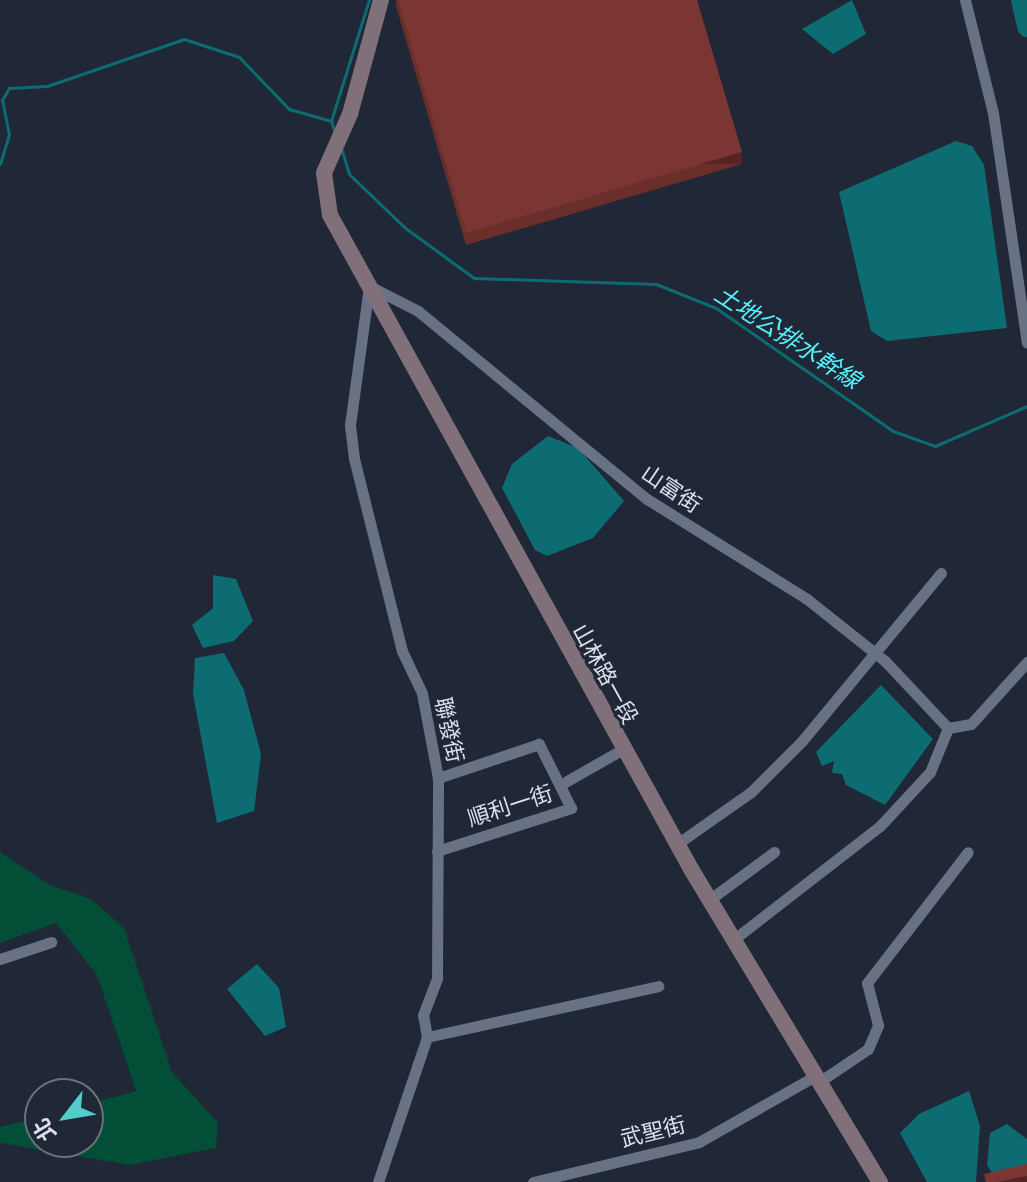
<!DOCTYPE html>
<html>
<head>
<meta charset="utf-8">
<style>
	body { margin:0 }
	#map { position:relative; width:1027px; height:1182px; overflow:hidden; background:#202737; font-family:"Fira Sans","Noto Sans TC",sans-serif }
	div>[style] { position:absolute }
	.green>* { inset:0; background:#034e36 }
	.water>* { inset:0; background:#0c6c71 }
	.stream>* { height:3px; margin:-1.5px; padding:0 1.5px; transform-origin:1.5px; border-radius:1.5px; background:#0c6c71 }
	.river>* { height:20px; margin:-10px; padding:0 10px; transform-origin:10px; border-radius:10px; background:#0c6c71 }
	.minor>* { height:11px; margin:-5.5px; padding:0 5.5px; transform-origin:5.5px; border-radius:5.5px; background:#697185 }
	.secondary>* { height:16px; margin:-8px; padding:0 8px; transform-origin:8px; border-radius:8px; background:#80707a }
	.wall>* { inset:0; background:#6a2e2b }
	.shaded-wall>* { inset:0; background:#562523; transform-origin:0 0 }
	.building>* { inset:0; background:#7b3532 }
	span { translate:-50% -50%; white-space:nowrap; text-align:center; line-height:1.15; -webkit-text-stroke:6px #202737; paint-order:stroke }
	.street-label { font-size:22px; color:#dbe0eb }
	.water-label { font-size:24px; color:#54f2fa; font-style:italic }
	.north { position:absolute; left:24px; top:1078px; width:80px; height:80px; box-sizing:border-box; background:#202737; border:2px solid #6b717f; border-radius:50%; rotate:239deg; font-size:22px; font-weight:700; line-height:32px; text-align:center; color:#dbe0eb }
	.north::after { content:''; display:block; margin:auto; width:28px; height:36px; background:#53cdca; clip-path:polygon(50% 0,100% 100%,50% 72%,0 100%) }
</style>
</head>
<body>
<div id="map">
	<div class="green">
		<i style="clip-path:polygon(0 852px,50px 885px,91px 899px,124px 928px,172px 1072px,218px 1123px,216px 1148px,130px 1165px,0 1143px,0 1127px,40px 1117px,40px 1142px,88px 1142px,88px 1104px,136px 1091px,97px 975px,56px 923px,0 943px)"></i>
	</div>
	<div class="water">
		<i style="clip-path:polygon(852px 0,866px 34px,833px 54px,802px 29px)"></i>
		<i style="clip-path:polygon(956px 141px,972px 146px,984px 165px,1007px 328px,887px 341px,871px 331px,839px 192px)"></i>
		<i style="clip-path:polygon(548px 436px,578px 448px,624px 501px,593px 538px,547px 556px,535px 550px,502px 488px,512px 464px)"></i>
		<i style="clip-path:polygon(213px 575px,236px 579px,253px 621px,234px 641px,203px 648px,192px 625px,213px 608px)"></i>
		<i style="clip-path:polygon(224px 653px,244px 690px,261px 754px,254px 811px,217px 823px,193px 694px,195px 658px)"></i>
		<i style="clip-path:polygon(881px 685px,933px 739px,885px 805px,846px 785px,842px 774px,832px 773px,834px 761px,822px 766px,816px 752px)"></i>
		<i style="clip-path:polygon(257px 964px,279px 988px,286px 1027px,265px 1036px,227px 989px)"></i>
		<i style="clip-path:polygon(969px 1091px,980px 1126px,976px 1182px,927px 1182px,900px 1133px,919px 1114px)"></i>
		<i style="clip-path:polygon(1007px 1124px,1027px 1139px,1027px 1174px,992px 1173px,987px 1165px,990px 1133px)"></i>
	</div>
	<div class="stream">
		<i style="left:335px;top:133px;width:13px;rotate:-108deg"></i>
		<i style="left:331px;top:121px;width:127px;rotate:-72.6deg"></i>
		<i style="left:342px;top:151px;width:24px;rotate:73deg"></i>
		<i style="left:349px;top:174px;width:76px;rotate:43.9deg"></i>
		<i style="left:404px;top:227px;width:87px;rotate:36.1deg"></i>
		<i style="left:474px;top:278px;width:182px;rotate:1.9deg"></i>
		<i style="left:656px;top:284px;width:65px;rotate:21.8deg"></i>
		<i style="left:716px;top:308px;width:216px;rotate:34.8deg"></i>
		<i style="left:893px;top:431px;width:45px;rotate:19.7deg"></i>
		<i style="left:935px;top:446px;width:100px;rotate:-23.5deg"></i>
		<i style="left:0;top:164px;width:30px;rotate:-73deg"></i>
		<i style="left:9px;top:135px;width:36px;rotate:-101deg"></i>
		<i style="left:2px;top:100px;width:14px;rotate:-60deg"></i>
		<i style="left:9px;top:88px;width:38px;rotate:-3deg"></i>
		<i style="left:47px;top:86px;width:145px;rotate:-18.9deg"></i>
		<i style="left:184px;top:39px;width:58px;rotate:18.1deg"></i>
		<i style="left:239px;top:57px;width:72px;rotate:46.1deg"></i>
		<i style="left:289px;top:109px;width:44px;rotate:15.9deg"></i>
	</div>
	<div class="river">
		<i style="left:1021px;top:0;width:28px;rotate:77deg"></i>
	</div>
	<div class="minor">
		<i style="left:965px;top:0;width:116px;rotate:76.1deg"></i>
		<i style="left:993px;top:113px;width:232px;rotate:81.6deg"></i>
		<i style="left:560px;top:785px;width:73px;rotate:-29.7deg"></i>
		<i style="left:677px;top:844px;width:90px;rotate:-35.1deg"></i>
		<i style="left:751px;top:792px;width:72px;rotate:-45deg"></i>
		<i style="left:802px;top:741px;width:218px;rotate:-50.4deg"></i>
		<i style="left:437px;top:851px;width:141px;rotate:-17.8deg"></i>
		<i style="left:571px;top:808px;width:72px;rotate:-116.6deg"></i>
		<i style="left:539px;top:744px;width:107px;rotate:161.4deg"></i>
		<i style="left:709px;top:900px;width:81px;rotate:-36.4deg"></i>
		<i style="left:733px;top:940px;width:186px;rotate:-37.8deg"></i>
		<i style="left:880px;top:826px;width:74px;rotate:-47.2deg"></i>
		<i style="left:930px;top:772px;width:48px;rotate:-67.8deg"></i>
		<i style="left:948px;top:728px;width:23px;rotate:-10deg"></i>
		<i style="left:971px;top:724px;width:84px;rotate:-47.9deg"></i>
		<i style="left:0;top:959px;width:54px;rotate:-18.4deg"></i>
		<i style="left:427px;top:1037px;width:237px;rotate:-12.4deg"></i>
		<i style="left:819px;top:1082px;width:59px;rotate:-34deg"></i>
		<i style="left:868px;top:1049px;width:26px;rotate:-67deg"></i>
		<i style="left:878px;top:1025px;width:43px;rotate:-104.7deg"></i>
		<i style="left:867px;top:983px;width:165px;rotate:-52.4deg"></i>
		<i style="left:378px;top:1182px;width:153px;rotate:-71.3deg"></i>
		<i style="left:427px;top:1037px;width:22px;rotate:-100deg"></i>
		<i style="left:423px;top:1015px;width:40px;rotate:-69deg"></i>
		<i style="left:437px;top:978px;width:200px;rotate:-89.7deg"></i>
		<i style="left:438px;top:778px;width:86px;rotate:-100.7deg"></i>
		<i style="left:422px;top:693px;width:47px;rotate:-115.5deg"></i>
		<i style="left:402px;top:651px;width:199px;rotate:-104deg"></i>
		<i style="left:354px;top:458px;width:33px;rotate:-97deg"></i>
		<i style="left:350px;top:425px;width:140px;rotate:-82.2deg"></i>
		<i style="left:369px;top:286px;width:55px;rotate:27deg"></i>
		<i style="left:418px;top:311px;width:296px;rotate:39.4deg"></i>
		<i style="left:647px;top:499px;width:189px;rotate:32deg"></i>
		<i style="left:807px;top:599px;width:100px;rotate:38.5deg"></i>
		<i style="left:885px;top:661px;width:92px;rotate:46.8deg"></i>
		<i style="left:533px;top:1182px;width:171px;rotate:-13.5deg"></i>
		<i style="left:699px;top:1142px;width:133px;rotate:-29.6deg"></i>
	</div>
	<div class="secondary">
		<i style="left:381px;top:0;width:118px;rotate:105.2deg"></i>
		<i style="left:350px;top:114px;width:64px;rotate:113.8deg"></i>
		<i style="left:324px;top:173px;width:42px;rotate:81.9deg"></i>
		<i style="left:330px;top:215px;width:747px;rotate:61.1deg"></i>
		<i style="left:691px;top:869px;width:366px;rotate:58.9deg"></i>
	</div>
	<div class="wall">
		<i style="clip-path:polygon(396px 0,697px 0,742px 164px,466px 245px,396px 6px)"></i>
	</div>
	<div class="shaded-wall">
		<i style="left:742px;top:152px;width:12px;height:288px;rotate:90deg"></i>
		<i style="clip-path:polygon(1027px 1176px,1027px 1182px,998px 1182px)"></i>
	</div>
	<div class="building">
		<i style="clip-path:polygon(398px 0,697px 0,742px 152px,466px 233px)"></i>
		<i style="clip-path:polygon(1027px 1164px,1027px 1176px,998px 1182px,986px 1182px,984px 1174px)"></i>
	</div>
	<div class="street-label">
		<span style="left:671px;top:489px;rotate:34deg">山富街</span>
		<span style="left:605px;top:674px;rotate:61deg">山林路一段</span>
		<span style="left:449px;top:730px;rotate:78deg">聯發街</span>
		<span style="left:510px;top:806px;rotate:-18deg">順利一街</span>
		<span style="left:653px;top:1132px;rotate:-14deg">武聖街</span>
	</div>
	<div class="water-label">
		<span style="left:787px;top:338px;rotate:33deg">土地公排水幹線</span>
	</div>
	<div class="north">北</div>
</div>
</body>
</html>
